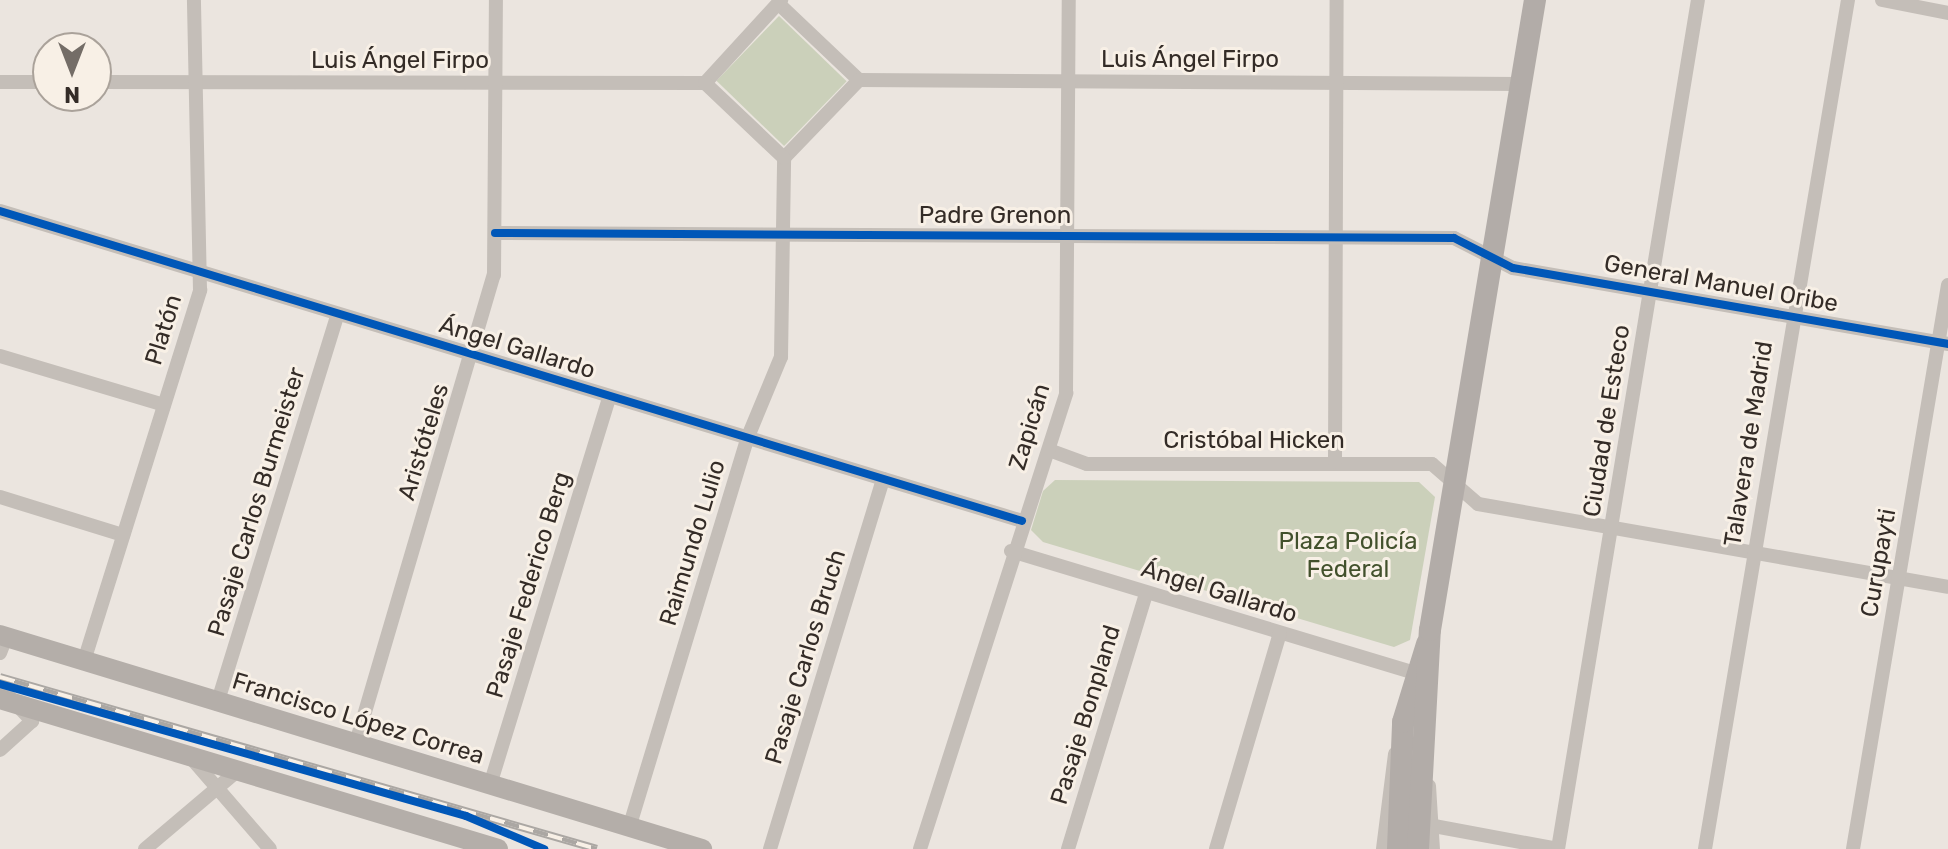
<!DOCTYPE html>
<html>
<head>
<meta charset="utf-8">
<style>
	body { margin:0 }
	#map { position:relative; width:1948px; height:849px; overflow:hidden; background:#ebe5df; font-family:Rubik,sans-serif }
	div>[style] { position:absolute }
	.green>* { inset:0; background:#cbd0ba; transform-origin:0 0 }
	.minor>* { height:14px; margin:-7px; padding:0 7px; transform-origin:7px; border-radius:7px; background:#c4beb8 }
	.secondary>* { height:20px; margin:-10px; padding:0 10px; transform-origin:10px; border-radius:10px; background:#b4aea9 }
	.primary>* { height:22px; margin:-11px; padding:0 11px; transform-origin:11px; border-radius:11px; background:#b2aca8 }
	.rail>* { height:8px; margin-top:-4px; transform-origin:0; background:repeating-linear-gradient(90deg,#f8f0e6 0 15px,#aba7a3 0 30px); box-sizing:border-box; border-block:2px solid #aba7a3 }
	.cycleway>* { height:8px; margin:-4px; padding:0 4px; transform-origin:4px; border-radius:4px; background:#0057b8 }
	span { translate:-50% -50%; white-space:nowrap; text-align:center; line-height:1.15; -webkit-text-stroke:6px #f8f0e6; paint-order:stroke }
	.street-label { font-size:24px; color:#342c27 }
	.park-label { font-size:24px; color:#42512c }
	.north { position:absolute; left:32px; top:32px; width:80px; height:80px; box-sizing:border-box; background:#f8f0e6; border:2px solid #aaa29a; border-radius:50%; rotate:180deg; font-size:22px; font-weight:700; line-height:32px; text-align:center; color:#342c27 }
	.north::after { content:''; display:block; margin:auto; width:28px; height:36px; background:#746d67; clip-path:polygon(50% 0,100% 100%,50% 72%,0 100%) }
</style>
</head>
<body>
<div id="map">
	<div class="green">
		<i style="left:779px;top:16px;width:94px;height:90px;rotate:44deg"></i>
		<i style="clip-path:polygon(1055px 480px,1419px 482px,1435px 497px,1410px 640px,1394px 647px,1043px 542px,1031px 530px,1043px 491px)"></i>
	</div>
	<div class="minor">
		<i style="left:1882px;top:0;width:67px;rotate:11.1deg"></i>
		<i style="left:781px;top:6px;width:108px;rotate:43.5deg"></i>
		<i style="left:859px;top:80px;width:662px;rotate:0.35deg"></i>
		<i style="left:0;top:82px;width:48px"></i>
		<i style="left:96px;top:82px;width:609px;rotate:0.09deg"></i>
		<i style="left:705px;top:83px;width:113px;rotate:-47.5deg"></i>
		<i style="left:784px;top:158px;width:108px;rotate:-46.1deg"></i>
		<i style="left:0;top:211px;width:1068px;rotate:16.87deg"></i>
		<i style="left:495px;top:233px;width:959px;rotate:0.3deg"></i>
		<i style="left:1454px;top:238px;width:66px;rotate:27deg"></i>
		<i style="left:1513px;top:268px;width:442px;rotate:9.9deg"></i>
		<i style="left:0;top:356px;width:171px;rotate:16.6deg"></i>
		<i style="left:1049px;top:450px;width:40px;rotate:20.2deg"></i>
		<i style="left:1087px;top:464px;width:345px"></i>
		<i style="left:1432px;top:464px;width:61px;rotate:41deg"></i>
		<i style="left:1478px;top:504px;width:477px;rotate:10deg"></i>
		<i style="left:1335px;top:462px;width:462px;rotate:-89.8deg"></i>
		<i style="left:0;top:497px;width:129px;rotate:17.2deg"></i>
		<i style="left:1011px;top:551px;width:422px;rotate:16.8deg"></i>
		<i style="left:0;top:653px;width:17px;rotate:-69deg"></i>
		<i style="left:84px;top:661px;width:389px;rotate:-72.6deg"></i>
		<i style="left:200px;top:290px;width:290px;rotate:-91.2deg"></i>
		<i style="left:0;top:687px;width:47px;rotate:46.7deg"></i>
		<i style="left:32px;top:721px;width:43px;rotate:137.8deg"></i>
		<i style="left:217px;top:704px;width:408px;rotate:-72.8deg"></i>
		<i style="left:355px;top:746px;width:491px;rotate:-73.6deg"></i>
		<i style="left:494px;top:275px;width:275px;rotate:-89.6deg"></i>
		<i style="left:192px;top:759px;width:119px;rotate:49.1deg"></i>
		<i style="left:490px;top:785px;width:406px;rotate:-72.9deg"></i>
		<i style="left:1429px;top:786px;width:63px;rotate:86.4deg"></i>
		<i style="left:1434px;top:826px;width:126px;rotate:10.5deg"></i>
		<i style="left:629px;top:828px;width:407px;rotate:-73.1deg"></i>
		<i style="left:747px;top:439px;width:89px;rotate:-67.5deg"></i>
		<i style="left:781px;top:357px;width:199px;rotate:-89.1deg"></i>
		<i style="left:784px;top:158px;width:109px;rotate:-136.5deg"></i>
		<i style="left:145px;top:849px;width:119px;rotate:-40.2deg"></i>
		<i style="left:770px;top:849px;width:387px;rotate:-73deg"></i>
		<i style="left:920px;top:849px;width:479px;rotate:-72.2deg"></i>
		<i style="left:1066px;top:393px;width:393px;rotate:-89.6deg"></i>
		<i style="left:1068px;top:849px;width:267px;rotate:-73deg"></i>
		<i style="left:1216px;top:849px;width:225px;rotate:-73.5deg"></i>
		<i style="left:1383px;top:849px;width:96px;rotate:-82.8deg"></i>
		<i style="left:1558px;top:849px;width:860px;rotate:-80.64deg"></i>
		<i style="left:1705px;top:849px;width:861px;rotate:-80.44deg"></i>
		<i style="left:1853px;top:849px;width:572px;rotate:-80.44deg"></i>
	</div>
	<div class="secondary">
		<i style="left:0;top:635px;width:734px;rotate:16.95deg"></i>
		<i style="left:0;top:699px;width:520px;rotate:16.76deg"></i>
	</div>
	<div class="primary">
		<i style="left:1398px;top:849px;width:127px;rotate:-87.7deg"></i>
		<i style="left:1403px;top:722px;width:82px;rotate:-72.9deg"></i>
		<i style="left:1418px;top:849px;width:219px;rotate:-86.9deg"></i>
		<i style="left:1430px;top:630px;width:639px;rotate:-80.54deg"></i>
	</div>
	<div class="rail">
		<i style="left:0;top:677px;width:621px;rotate:16.07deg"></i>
	</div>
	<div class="cycleway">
		<i style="left:0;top:211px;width:1068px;rotate:16.87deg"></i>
		<i style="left:495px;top:233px;width:959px;rotate:0.3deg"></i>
		<i style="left:1454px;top:238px;width:66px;rotate:27deg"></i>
		<i style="left:1513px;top:268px;width:442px;rotate:9.9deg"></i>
		<i style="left:0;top:684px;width:484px;rotate:15.8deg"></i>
		<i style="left:466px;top:816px;width:85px;rotate:22.9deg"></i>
	</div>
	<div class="street-label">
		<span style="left:1190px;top:60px">Luis Ángel Firpo</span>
		<span style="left:400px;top:61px">Luis Ángel Firpo</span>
		<span style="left:995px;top:216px">Padre Grenon</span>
		<span style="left:1721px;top:284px;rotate:10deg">General Manuel Oribe</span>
		<span style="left:164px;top:330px;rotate:-73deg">Platón</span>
		<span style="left:517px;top:348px;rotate:17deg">Ángel Gallardo</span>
		<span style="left:1607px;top:421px;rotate:-81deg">Ciudad de Esteco</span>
		<span style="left:1030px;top:427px;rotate:-73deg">Zapicán</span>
		<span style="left:1254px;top:441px">Cristóbal Hicken</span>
		<span style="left:424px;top:442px;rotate:-73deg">Aristóteles</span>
		<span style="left:1749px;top:444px;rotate:-81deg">Talavera de Madrid</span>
		<span style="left:257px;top:502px;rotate:-73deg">Pasaje Carlos Burmeister</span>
		<span style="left:693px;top:543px;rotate:-73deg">Raimundo Lulio</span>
		<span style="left:1879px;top:563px;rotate:-80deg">Curupayti</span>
		<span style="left:529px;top:585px;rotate:-73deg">Pasaje Federico Berg</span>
		<span style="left:1219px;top:592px;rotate:17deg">Ángel Gallardo</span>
		<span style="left:806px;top:657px;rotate:-73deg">Pasaje Carlos Bruch</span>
		<span style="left:1086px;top:715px;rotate:-73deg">Pasaje Bonpland</span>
		<span style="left:358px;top:719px;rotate:17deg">Francisco López Correa</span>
	</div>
	<div class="park-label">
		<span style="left:1348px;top:556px">Plaza Policía<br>Federal</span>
	</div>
	<div class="north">N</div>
</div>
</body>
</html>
